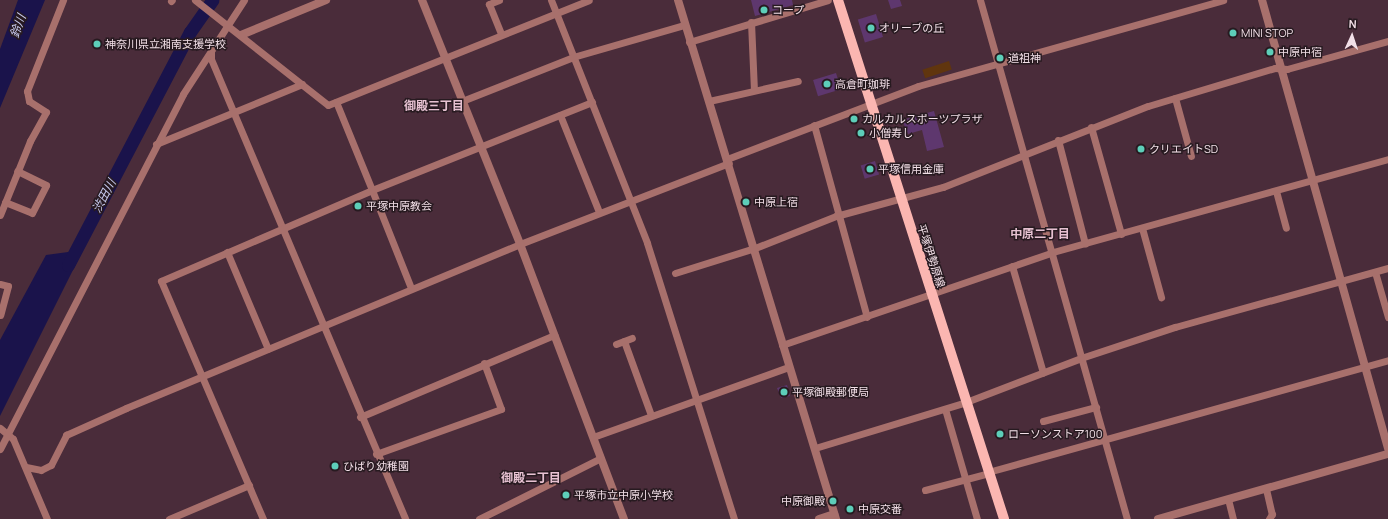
<!DOCTYPE html>
<html>
<head>
<meta charset="utf-8">
<style>
	body { margin:0 }
	#map { position:relative; width:1388px; height:519px; overflow:hidden; background:#4a2c3a; font-family:Manrope,"Noto Sans JP",sans-serif }
	div>[style] { position:absolute }
	.green>* { inset:0; background:#60350e; transform-origin:0 0 }
	.water>* { inset:0; background:#1a134b }
	.river>* { height:13px; margin:-6.5px; padding:0 6.5px; transform-origin:6.5px; border-radius:6.5px; background:#1a134b }
	.building>* { inset:0; background:#5e376e; transform-origin:0 0 }
	.minor>* { height:7px; margin:-3.5px; padding:0 3.5px; transform-origin:3.5px; border-radius:3.5px; background:#a8706c }
	.tertiary>* { height:8px; margin:-4px; padding:0 4px; transform-origin:4px; border-radius:4px; background:#a8706c }
	.primary>* { height:10px; margin:-5px; padding:0 5px; transform-origin:5px; border-radius:5px; background:#fbb6b1 }
	.dots>* { width:11px; height:11px; translate:-50% -50%; box-sizing:border-box; border:2px solid #271a20; border-radius:50% }
	span { translate:-50% -50%; white-space:nowrap; text-align:center; line-height:1.15; -webkit-text-stroke:3px #271a20; paint-order:stroke }
	.poi-label { font-size:11px; color:#f2dfe7 }
	.left { translate:0 -50%; text-align:left }
	.right { translate:-100% -50%; text-align:right }
	.street-label { font-size:11px; color:#f2dfe7 }
	.water-label { font-size:12px; color:#c7caef; font-style:italic }
	.neighbourhood-label { font-size:12px; color:#e6c1d1; font-weight:700 }
	.north { position:absolute; left:1332px; top:16px; width:40px; height:40px; -webkit-text-stroke:3px #271a20; paint-order:stroke; rotate:3deg; font-size:11px; font-weight:700; line-height:16px; text-align:center; color:#f2dfe7 }
	.north::after { content:''; display:block; margin:auto; width:14px; height:18px; background:#f2dfe7; clip-path:polygon(50% 0,100% 100%,50% 72%,0 100%) }
</style>
</head>
<body>
<div id="map">
	<div class="green">
		<i style="left:949px;top:61px;width:9px;height:28px;rotate:72deg"></i>
	</div>
	<div class="water">
		<i style="clip-path:polygon(18px 0,45px 0,0 108px,0 49px)"></i>
		<i style="clip-path:polygon(83px 250px,0 416px,0 340px,46px 255px)"></i>
	</div>
	<div class="river">
		<i style="left:68px;top:265px;width:263px;rotate:-62.4deg"></i>
		<i style="left:190px;top:32px;width:39px;rotate:-55deg"></i>
	</div>
	<div class="building">
		<i style="clip-path:polygon(751px 0,792px 0,793px 5px,755px 16px)"></i>
		<i style="clip-path:polygon(888px 0,900px 0,902px 6px,891px 9px)"></i>
		<i style="left:876px;top:14px;width:24px;height:19px;rotate:73deg"></i>
		<i style="left:836px;top:73px;width:17px;height:24px;rotate:73deg"></i>
		<i style="clip-path:polygon(934px 111px,944px 147px,927px 151px,922px 130px,908px 134px,902px 120px)"></i>
		<i style="left:875px;top:161px;width:14px;height:15px;rotate:73deg"></i>
		<i style="clip-path:polygon(787px 385px,790px 396px,781px 398px,777px 388px)"></i>
	</div>
	<div class="minor">
		<i style="left:195px;top:0;width:169px;rotate:38.3deg"></i>
		<i style="left:328px;top:105px;width:281px;rotate:-21.9deg"></i>
		<i style="left:499px;top:0;width:11px;rotate:158deg"></i>
		<i style="left:489px;top:4px;width:32px;rotate:68deg"></i>
		<i style="left:551px;top:0;width:261px;rotate:68.4deg"></i>
		<i style="left:647px;top:243px;width:289px;rotate:72.5deg"></i>
		<i style="left:980px;top:0;width:539px;rotate:74.19deg"></i>
		<i style="left:171px;top:1px;width:1px;rotate:-45deg"></i>
		<i style="left:751px;top:22px;width:68px;rotate:87.5deg"></i>
		<i style="left:689px;top:42px;width:145px;rotate:-16.8deg"></i>
		<i style="left:211px;top:48px;width:11px;rotate:90deg"></i>
		<i style="left:211px;top:59px;width:499px;rotate:67.1deg"></i>
		<i style="left:1175px;top:98px;width:60px;rotate:74.6deg"></i>
		<i style="left:462px;top:101px;width:119px;rotate:-21.6deg"></i>
		<i style="left:573px;top:57px;width:116px;rotate:-16.1deg"></i>
		<i style="left:709px;top:101px;width:91px;rotate:-12.7deg"></i>
		<i style="left:560px;top:115px;width:105px;rotate:68.1deg"></i>
		<i style="left:814px;top:125px;width:199px;rotate:74.6deg"></i>
		<i style="left:1091px;top:127px;width:111px;rotate:74.3deg"></i>
		<i style="left:1058px;top:140px;width:107px;rotate:75.4deg"></i>
		<i style="left:156px;top:144px;width:158px;rotate:-22.3deg"></i>
		<i style="left:727px;top:159px;width:204px;rotate:-20.9deg"></i>
		<i style="left:918px;top:86px;width:317px;rotate:-15.7deg"></i>
		<i style="left:1276px;top:191px;width:38px;rotate:75deg"></i>
		<i style="left:5px;top:202px;width:29px;rotate:22deg"></i>
		<i style="left:32px;top:213px;width:31px;rotate:-63deg"></i>
		<i style="left:46px;top:185px;width:32px;rotate:-154deg"></i>
		<i style="left:0;top:215px;width:80px;rotate:-67.9deg"></i>
		<i style="left:30px;top:141px;width:33px;rotate:-61deg"></i>
		<i style="left:46px;top:112px;width:20px;rotate:-147deg"></i>
		<i style="left:29px;top:101px;width:10px;rotate:-101deg"></i>
		<i style="left:27px;top:91px;width:98px;rotate:-68.4deg"></i>
		<i style="left:1142px;top:228px;width:72px;rotate:74.6deg"></i>
		<i style="left:227px;top:252px;width:105px;rotate:67.1deg"></i>
		<i style="left:1012px;top:266px;width:111px;rotate:73.8deg"></i>
		<i style="left:1375px;top:272px;width:47px;rotate:73.9deg"></i>
		<i style="left:675px;top:273px;width:84px;rotate:-17.4deg"></i>
		<i style="left:755px;top:248px;width:87px;rotate:-21.6deg"></i>
		<i style="left:836px;top:216px;width:111px;rotate:-15.2deg"></i>
		<i style="left:943px;top:187px;width:220px;rotate:-21.6deg"></i>
		<i style="left:1148px;top:106px;width:133px;rotate:-16.7deg"></i>
		<i style="left:1275px;top:68px;width:12px;rotate:5deg"></i>
		<i style="left:1287px;top:69px;width:105px;rotate:-15.5deg"></i>
		<i style="left:0;top:284px;width:8px;rotate:14deg"></i>
		<i style="left:8px;top:286px;width:30px;rotate:105deg"></i>
		<i style="left:411px;top:288px;width:105px;rotate:-111.7deg"></i>
		<i style="left:372px;top:190px;width:237px;rotate:-21.8deg"></i>
		<i style="left:624px;top:341px;width:79px;rotate:70deg"></i>
		<i style="left:616px;top:344px;width:17px;rotate:-21deg"></i>
		<i style="left:782px;top:345px;width:287px;rotate:-18.9deg"></i>
		<i style="left:1053px;top:252px;width:348px;rotate:-15.5deg"></i>
		<i style="left:945px;top:409px;width:115px;rotate:73.8deg"></i>
		<i style="left:360px;top:417px;width:211px;rotate:-22.9deg"></i>
		<i style="left:1043px;top:421px;width:55px;rotate:-14.8deg"></i>
		<i style="left:0;top:428px;width:17px;rotate:40deg"></i>
		<i style="left:13px;top:439px;width:87px;rotate:67deg"></i>
		<i style="left:593px;top:437px;width:208px;rotate:-19.7deg"></i>
		<i style="left:815px;top:448px;width:158px;rotate:-16.9deg"></i>
		<i style="left:966px;top:402px;width:123px;rotate:-20.9deg"></i>
		<i style="left:1081px;top:358px;width:99px;rotate:-18.3deg"></i>
		<i style="left:1175px;top:327px;width:221px;rotate:-15.5deg"></i>
		<i style="left:0;top:449px;width:399px;rotate:-62.7deg"></i>
		<i style="left:183px;top:94px;width:112px;rotate:-57deg"></i>
		<i style="left:376px;top:454px;width:133px;rotate:-19.8deg"></i>
		<i style="left:501px;top:409px;width:49px;rotate:-110.3deg"></i>
		<i style="left:26px;top:467px;width:15px;rotate:11deg"></i>
		<i style="left:41px;top:470px;width:11px;rotate:-27deg"></i>
		<i style="left:51px;top:465px;width:34px;rotate:-63deg"></i>
		<i style="left:66px;top:435px;width:66px;rotate:-24.2deg"></i>
		<i style="left:126px;top:408px;width:427px;rotate:-22.6deg"></i>
		<i style="left:520px;top:244px;width:224px;rotate:-21.2deg"></i>
		<i style="left:988px;top:472px;width:415px;rotate:-15.6deg"></i>
		<i style="left:1266px;top:489px;width:26px;rotate:77deg"></i>
		<i style="left:1272px;top:514px;width:6px;rotate:121deg"></i>
		<i style="left:925px;top:490px;width:66px;rotate:-14.9deg"></i>
		<i style="left:1228px;top:499px;width:21px;rotate:76deg"></i>
		<i style="left:169px;top:519px;width:87px;rotate:-23deg"></i>
		<i style="left:263px;top:519px;width:259px;rotate:-113.2deg"></i>
		<i style="left:161px;top:281px;width:230px;rotate:-23.3deg"></i>
		<i style="left:372px;top:190px;width:95px;rotate:-112.2deg"></i>
		<i style="left:479px;top:519px;width:136px;rotate:-26.6deg"></i>
	</div>
	<div class="tertiary">
		<i style="left:422px;top:0;width:263px;rotate:68.1deg"></i>
		<i style="left:520px;top:244px;width:294px;rotate:69.3deg"></i>
		<i style="left:678px;top:0;width:543px;rotate:73.07deg"></i>
		<i style="left:1262px;top:0;width:466px;rotate:74.3deg"></i>
		<i style="left:241px;top:35px;width:92px;rotate:-22.4deg"></i>
		<i style="left:819px;top:519px;width:16px;rotate:-18deg"></i>
		<i style="left:1158px;top:519px;width:239px;rotate:-15.8deg"></i>
	</div>
	<div class="primary">
		<i style="left:838px;top:0;width:545px;rotate:72.26deg"></i>
	</div>
	<div class="dots">
		<i style="left:764px;top:10px;background:#5dceb9"></i>
		<i style="left:871px;top:28px;background:#5dceb9"></i>
		<i style="left:1233px;top:33px;background:#5dceb9"></i>
		<i style="left:97px;top:44px;background:#5dceb9"></i>
		<i style="left:1270px;top:52px;background:#5dceb9"></i>
		<i style="left:1000px;top:58px;background:#5dceb9"></i>
		<i style="left:827px;top:84px;background:#5dceb9"></i>
		<i style="left:854px;top:119px;background:#5dceb9"></i>
		<i style="left:861px;top:133px;background:#5dceb9"></i>
		<i style="left:1141px;top:149px;background:#5dceb9"></i>
		<i style="left:870px;top:169px;background:#5dceb9"></i>
		<i style="left:746px;top:202px;background:#5dceb9"></i>
		<i style="left:358px;top:206px;background:#5dceb9"></i>
		<i style="left:784px;top:392px;background:#5dceb9"></i>
		<i style="left:1000px;top:434px;background:#5dceb9"></i>
		<i style="left:335px;top:466px;background:#5dceb9"></i>
		<i style="left:566px;top:495px;background:#5dceb9"></i>
		<i style="left:833px;top:501px;background:#5dceb9"></i>
		<i style="left:850px;top:509px;background:#5dceb9"></i>
	</div>
	<div class="poi-label">
		<span class="left" style="left:772px;top:10px">コープ</span>
		<span class="left" style="left:879px;top:28px">オリーブの丘</span>
		<span class="left" style="left:1241px;top:33px">MINI STOP</span>
		<span class="left" style="left:105px;top:44px">神奈川県立湘南支援学校</span>
		<span class="left" style="left:1278px;top:52px">中原中宿</span>
		<span class="left" style="left:1008px;top:58px">道祖神</span>
		<span class="left" style="left:835px;top:84px">高倉町珈琲</span>
		<span class="left" style="left:862px;top:119px">カルカルスポーツプラザ</span>
		<span class="left" style="left:869px;top:133px">小僧寿し</span>
		<span class="left" style="left:1149px;top:149px">クリエイトSD</span>
		<span class="left" style="left:878px;top:169px">平塚信用金庫</span>
		<span class="left" style="left:754px;top:202px">中原上宿</span>
		<span class="left" style="left:366px;top:206px">平塚中原教会</span>
		<span class="left" style="left:792px;top:392px">平塚御殿郵便局</span>
		<span class="left" style="left:1008px;top:434px">ローソンストア100</span>
		<span class="left" style="left:343px;top:466px">ひばり幼稚園</span>
		<span class="left" style="left:574px;top:495px">平塚市立中原小学校</span>
		<span class="right" style="left:825px;top:501px">中原御殿</span>
		<span class="left" style="left:858px;top:509px">中原交番</span>
	</div>
	<div class="street-label">
		<span style="left:931px;top:256px;rotate:72deg">平塚伊勢原線</span>
	</div>
	<div class="water-label">
		<span style="left:18px;top:26px;rotate:-70deg">鈴川</span>
		<span style="left:104px;top:196px;rotate:-62deg">渋田川</span>
	</div>
	<div class="neighbourhood-label">
		<span style="left:434px;top:106px">御殿三丁目</span>
		<span style="left:1040px;top:234px">中原二丁目</span>
		<span style="left:531px;top:478px">御殿二丁目</span>
	</div>
	<div class="north">N</div>
</div>
</body>
</html>
